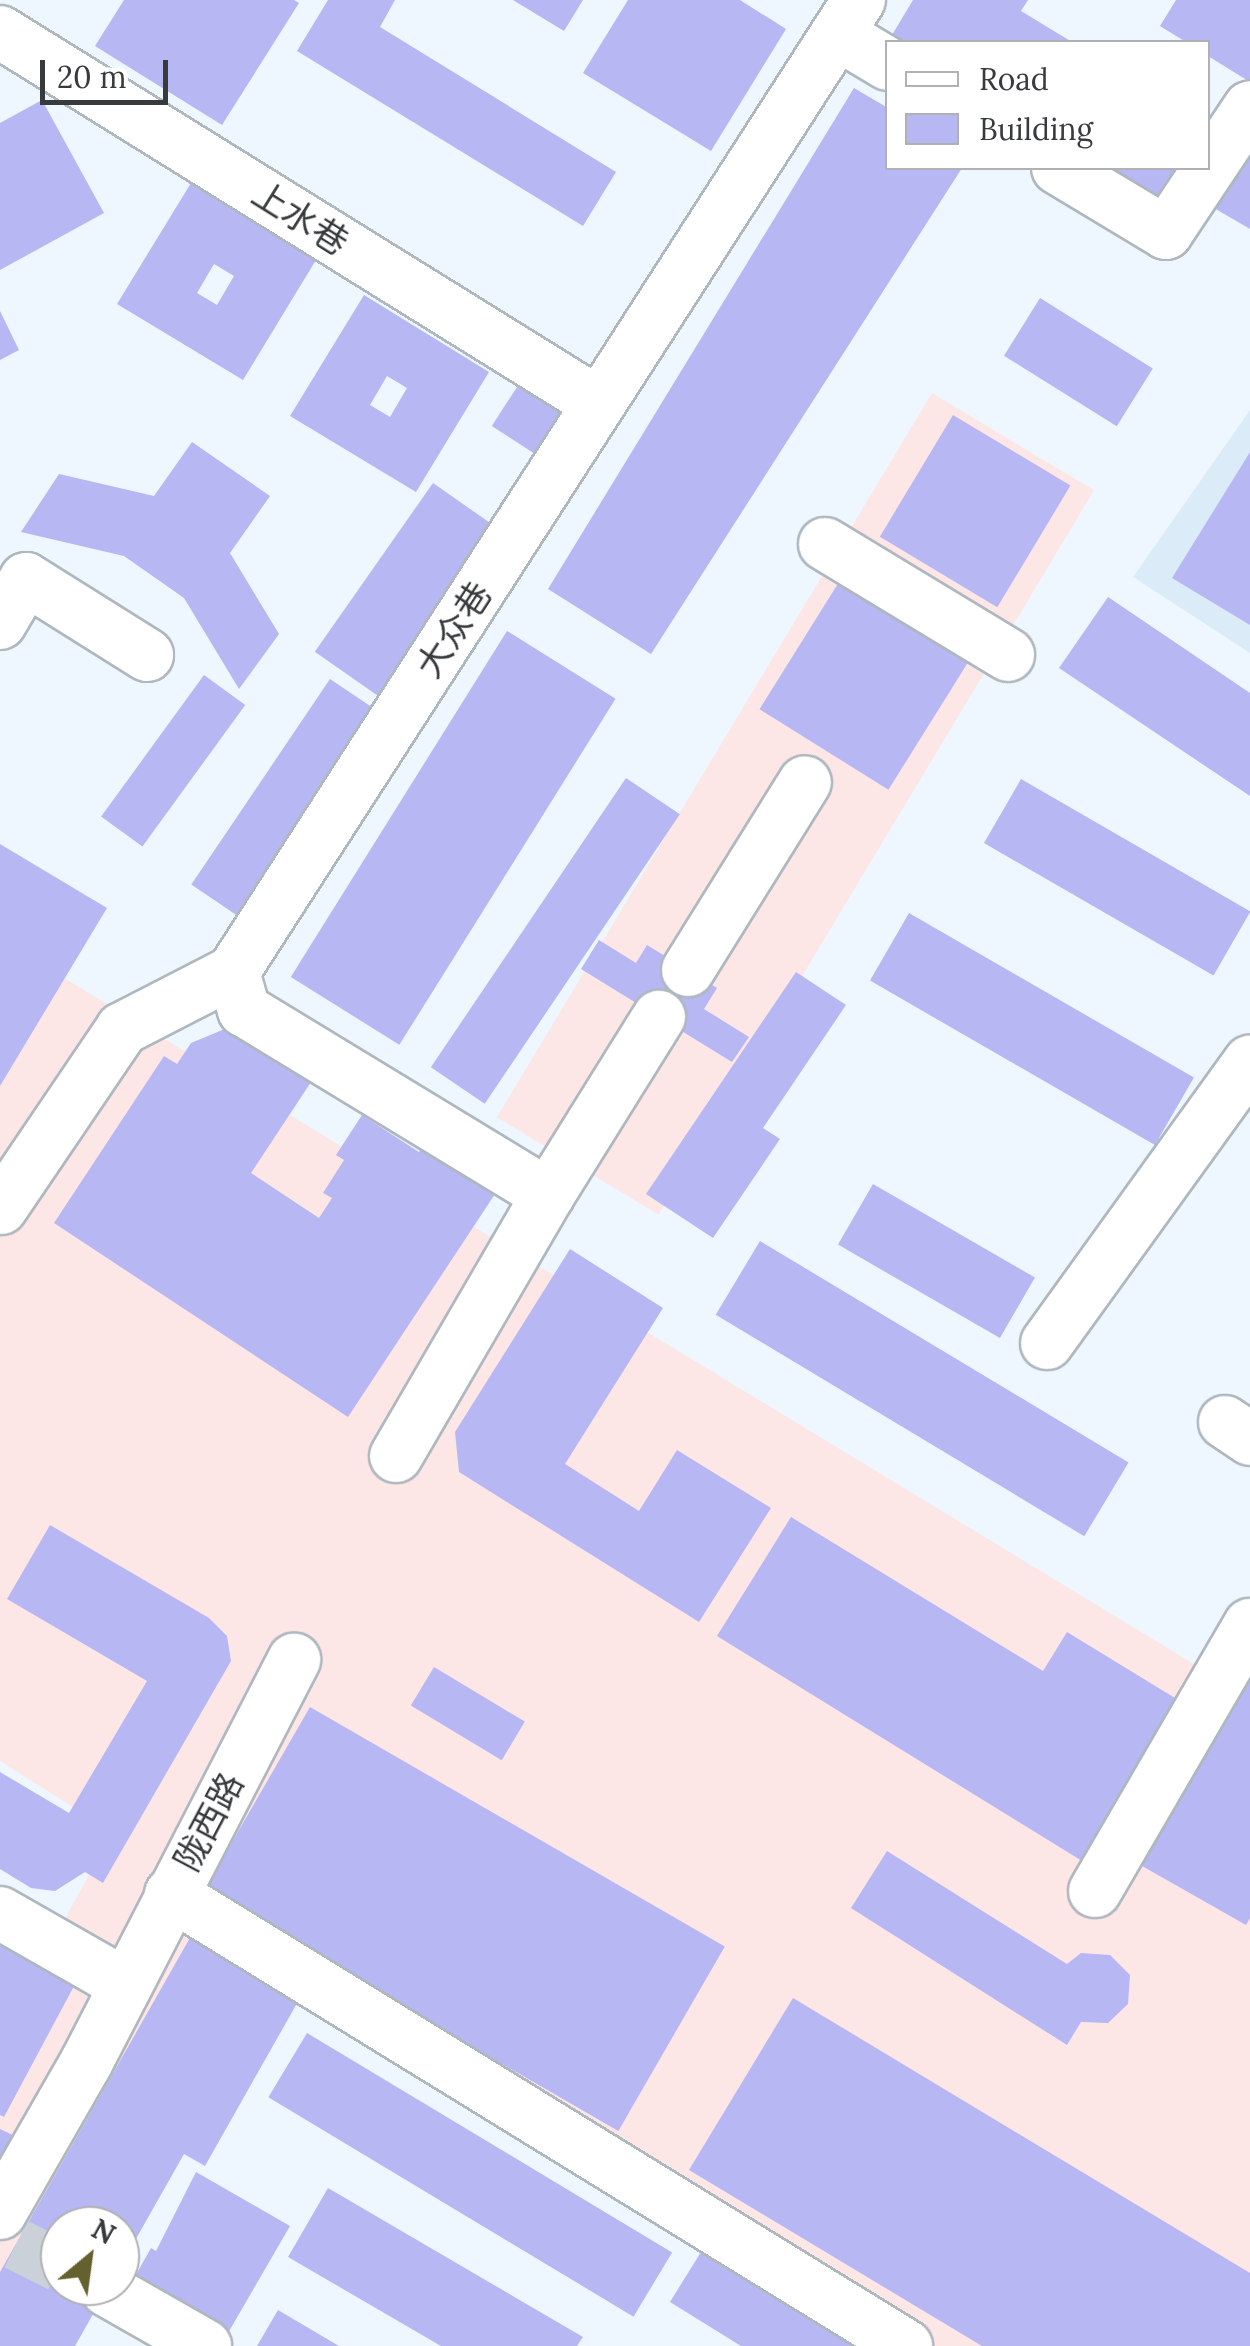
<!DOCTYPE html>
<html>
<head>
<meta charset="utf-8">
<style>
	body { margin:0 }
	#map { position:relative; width:1250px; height:2346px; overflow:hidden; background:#eef7ff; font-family:Lora,"Noto Sans SC",serif }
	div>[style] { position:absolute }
	.commercial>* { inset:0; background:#fce6e6; transform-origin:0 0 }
	.built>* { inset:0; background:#dcebf8 }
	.building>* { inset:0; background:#b7b7f4; transform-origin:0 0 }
	.minor-tunnel>* { height:52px; margin-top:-26px; transform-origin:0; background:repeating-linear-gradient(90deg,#cad1d8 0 52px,transparent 0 78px) }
	.roads { filter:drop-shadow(2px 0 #afb7bf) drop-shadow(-2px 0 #afb7bf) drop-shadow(0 2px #afb7bf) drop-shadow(0 -2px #afb7bf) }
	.minor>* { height:52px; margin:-26px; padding:0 26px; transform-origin:26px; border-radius:26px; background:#fff }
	span { translate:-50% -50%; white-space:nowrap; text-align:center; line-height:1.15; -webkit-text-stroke:8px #fff; paint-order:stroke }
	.street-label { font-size:35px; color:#383b3e }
	.legend { position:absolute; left:885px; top:40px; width:325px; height:130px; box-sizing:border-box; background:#fff; border:2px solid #afb1b2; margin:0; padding:12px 18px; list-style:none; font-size:30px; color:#383b3e }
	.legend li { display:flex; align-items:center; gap:20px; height:50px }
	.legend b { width:50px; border:2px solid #afb1b2 }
	.north { position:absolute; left:40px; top:2206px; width:100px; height:100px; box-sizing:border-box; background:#fff; border:2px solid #afb1b2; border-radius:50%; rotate:29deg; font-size:28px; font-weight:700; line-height:40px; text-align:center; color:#383b3e }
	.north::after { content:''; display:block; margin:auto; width:35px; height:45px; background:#64612e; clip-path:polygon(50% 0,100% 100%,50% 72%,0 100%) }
	.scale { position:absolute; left:40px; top:60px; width:128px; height:45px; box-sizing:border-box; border:5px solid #383b3e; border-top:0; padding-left:12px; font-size:30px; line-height:35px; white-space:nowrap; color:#383b3e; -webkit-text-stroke:8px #fff; paint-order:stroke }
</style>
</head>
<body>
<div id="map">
	<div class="commercial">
		<i style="left:932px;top:393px;width:189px;height:845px;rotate:31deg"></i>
		<i style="clip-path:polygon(0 939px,1250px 1698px,1250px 2346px,929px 2346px,304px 1953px,120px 2226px,60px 2226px,60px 2286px,0 2346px,0 2039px,112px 1832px,0 1761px)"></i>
	</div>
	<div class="built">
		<i style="clip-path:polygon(1250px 410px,1250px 653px,1133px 577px)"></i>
	</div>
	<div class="building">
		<i style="clip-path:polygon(124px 0,294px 0,299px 3px,222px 125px,95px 46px)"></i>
		<i style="clip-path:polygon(328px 0,395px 0,380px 27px,616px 172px,583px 226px,297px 51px)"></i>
		<i style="clip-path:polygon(513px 0,583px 0,564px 31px)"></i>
		<i style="clip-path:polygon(628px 0,740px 0,786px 29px,711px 151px,583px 73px)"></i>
		<i style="clip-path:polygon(913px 0,1028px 0,1021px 11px,1072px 42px,905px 42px,892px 35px)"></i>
		<i style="clip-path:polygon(1176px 0,1250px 0,1250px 82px,1208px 56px,1208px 42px,1186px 42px,1160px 26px)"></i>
		<i style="clip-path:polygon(854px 88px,888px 108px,888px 168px,962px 168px,651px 654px,548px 589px)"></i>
		<i style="clip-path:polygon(42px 100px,104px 213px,0 270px,0 123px)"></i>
		<i style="clip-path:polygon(1250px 147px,1250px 229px,1214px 208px)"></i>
		<i style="clip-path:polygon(1106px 168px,1178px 168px,1158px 200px)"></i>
		<i style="clip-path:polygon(evenodd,191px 183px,316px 260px,243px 380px,117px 304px,191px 183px,214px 264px,234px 276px,217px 305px,197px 293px,214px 264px)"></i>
		<i style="clip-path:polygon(evenodd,364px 295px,489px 372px,416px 492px,290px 416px,364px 295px,387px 376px,407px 388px,390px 417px,370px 405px,387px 376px)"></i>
		<i style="left:1040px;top:298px;width:133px;height:68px;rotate:32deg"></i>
		<i style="clip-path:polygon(0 311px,19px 350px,0 360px)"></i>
		<i style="left:519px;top:384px;width:59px;height:50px;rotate:33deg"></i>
		<i style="left:953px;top:415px;width:137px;height:142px;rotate:31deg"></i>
		<i style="clip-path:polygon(192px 442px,270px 496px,230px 553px,279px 634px,239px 689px,184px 598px,124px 556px,21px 532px,59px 474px,154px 496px)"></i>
		<i style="clip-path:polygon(1250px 452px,1250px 625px,1172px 578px)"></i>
		<i style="left:433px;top:483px;width:83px;height:206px;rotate:35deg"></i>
		<i style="left:839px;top:582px;width:152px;height:150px;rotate:32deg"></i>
		<i style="clip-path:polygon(1108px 597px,1250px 693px,1250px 796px,1059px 668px)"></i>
		<i style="left:507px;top:631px;width:128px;height:408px;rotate:32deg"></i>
		<i style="left:204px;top:675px;width:51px;height:175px;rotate:36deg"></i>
		<i style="left:330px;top:679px;width:57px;height:248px;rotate:34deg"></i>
		<i style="left:626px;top:778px;width:65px;height:349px;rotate:34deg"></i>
		<i style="left:1021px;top:779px;width:265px;height:74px;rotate:30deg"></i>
		<i style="clip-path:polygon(0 844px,107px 908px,0 1086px)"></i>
		<i style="left:909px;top:913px;width:329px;height:78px;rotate:30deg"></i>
		<i style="clip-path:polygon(599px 940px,636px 963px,647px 945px,717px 988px,704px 1009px,749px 1037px,732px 1062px,581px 969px)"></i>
		<i style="clip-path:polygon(796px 972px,846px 1005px,763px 1128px,780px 1139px,713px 1238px,646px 1194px)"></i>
		<i style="clip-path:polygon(232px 1026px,313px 1079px,251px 1173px,319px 1218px,332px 1198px,323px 1193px,344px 1160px,336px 1155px,362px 1115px,419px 1152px,425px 1143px,497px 1191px,348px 1417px,54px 1223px,164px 1056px,177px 1064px,191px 1043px)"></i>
		<i style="left:873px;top:1184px;width:187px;height:70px;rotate:30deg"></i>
		<i style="left:760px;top:1241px;width:430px;height:86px;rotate:31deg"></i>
		<i style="clip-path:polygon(570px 1249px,663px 1308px,565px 1464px,639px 1511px,677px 1450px,771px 1508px,699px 1622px,459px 1472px,455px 1432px)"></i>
		<i style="clip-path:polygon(791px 1517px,1043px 1671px,1067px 1632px,1193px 1709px,1095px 1869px,717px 1636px)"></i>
		<i style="clip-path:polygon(50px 1525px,209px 1618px,227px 1636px,231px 1661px,103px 1883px,85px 1872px,55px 1891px,31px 1888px,0 1869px,0 1772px,69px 1813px,147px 1681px,7px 1599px)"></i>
		<i style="clip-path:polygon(1250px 1641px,1250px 1918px,1246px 1925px,1128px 1858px)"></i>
		<i style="left:434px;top:1667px;width:106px;height:45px;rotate:31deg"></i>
		<i style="left:310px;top:1707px;width:479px;height:213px;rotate:30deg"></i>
		<i style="clip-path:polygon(887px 1851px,1067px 1964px,1081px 1953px,1110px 1955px,1130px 1975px,1128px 2004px,1108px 2023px,1081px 2022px,1067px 2045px,851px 1908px)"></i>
		<i style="clip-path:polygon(0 1930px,81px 1973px,4px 2117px,0 2115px)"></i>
		<i style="clip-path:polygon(191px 1936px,300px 1998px,205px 2166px,184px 2154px,120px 2267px,120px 2226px,60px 2226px,60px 2286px,109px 2286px,75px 2346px,0 2346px,0 2272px)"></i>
		<i style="clip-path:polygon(793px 1998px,1250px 2273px,1250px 2346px,982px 2346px,689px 2170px)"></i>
		<i style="left:307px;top:2033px;width:426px;height:75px;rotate:31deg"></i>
		<i style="clip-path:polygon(0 2129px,17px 2137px,0 2170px)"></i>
		<i style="clip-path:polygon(196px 2172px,290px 2226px,228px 2333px,134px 2278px,151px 2248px,156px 2251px)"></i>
		<i style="clip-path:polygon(328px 2188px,583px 2337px,577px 2346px,441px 2346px,288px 2257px)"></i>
		<i style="clip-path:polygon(701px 2252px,853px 2346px,741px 2346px,670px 2302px)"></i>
		<i style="clip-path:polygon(278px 2310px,339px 2346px,257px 2346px)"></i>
	</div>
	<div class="minor-tunnel">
		<i style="left:16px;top:2244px;width:49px;rotate:26.6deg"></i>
	</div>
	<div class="roads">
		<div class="minor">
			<i style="left:0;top:32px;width:705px;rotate:31.84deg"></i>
			<i style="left:838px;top:34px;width:58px;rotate:31deg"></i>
			<i style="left:1058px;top:168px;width:126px;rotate:31deg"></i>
			<i style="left:1166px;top:233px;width:151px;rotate:-56.3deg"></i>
			<i style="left:825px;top:544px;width:214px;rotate:31.2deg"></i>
			<i style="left:0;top:623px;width:51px;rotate:-59.4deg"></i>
			<i style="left:26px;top:579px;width:143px;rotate:32.1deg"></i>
			<i style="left:688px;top:970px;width:221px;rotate:-58.1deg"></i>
			<i style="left:233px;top:972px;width:40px;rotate:74deg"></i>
			<i style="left:244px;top:1010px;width:356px;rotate:31.3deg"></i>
			<i style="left:548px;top:1195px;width:302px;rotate:120.2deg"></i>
			<i style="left:548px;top:1195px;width:210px;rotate:-58.1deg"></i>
			<i style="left:1px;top:1208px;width:216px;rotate:-55.9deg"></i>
			<i style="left:122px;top:1029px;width:125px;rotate:-27.2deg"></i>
			<i style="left:233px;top:972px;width:1156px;rotate:-57.22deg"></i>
			<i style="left:1047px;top:1343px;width:347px;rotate:-54.2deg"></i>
			<i style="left:1225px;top:1422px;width:30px;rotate:34deg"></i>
			<i style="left:1095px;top:1891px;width:308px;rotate:-59.8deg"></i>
			<i style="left:171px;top:1894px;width:863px;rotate:31.59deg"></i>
			<i style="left:0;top:1913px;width:145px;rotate:29.7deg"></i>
			<i style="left:0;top:2213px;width:173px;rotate:-60.2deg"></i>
			<i style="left:86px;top:2063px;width:454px;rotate:-62.7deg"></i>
			<i style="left:107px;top:2290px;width:113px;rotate:29.7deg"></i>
		</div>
	</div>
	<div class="street-label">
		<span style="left:300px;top:218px;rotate:32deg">上水巷</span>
		<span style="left:454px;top:630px;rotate:-57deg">大众巷</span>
		<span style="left:209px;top:1822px;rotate:-62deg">陇西路</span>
	</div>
	<ul class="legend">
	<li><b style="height:12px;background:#fff"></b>Road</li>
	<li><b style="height:28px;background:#b7b7f4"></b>Building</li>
	</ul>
	<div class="north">N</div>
	<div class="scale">20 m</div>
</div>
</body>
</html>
